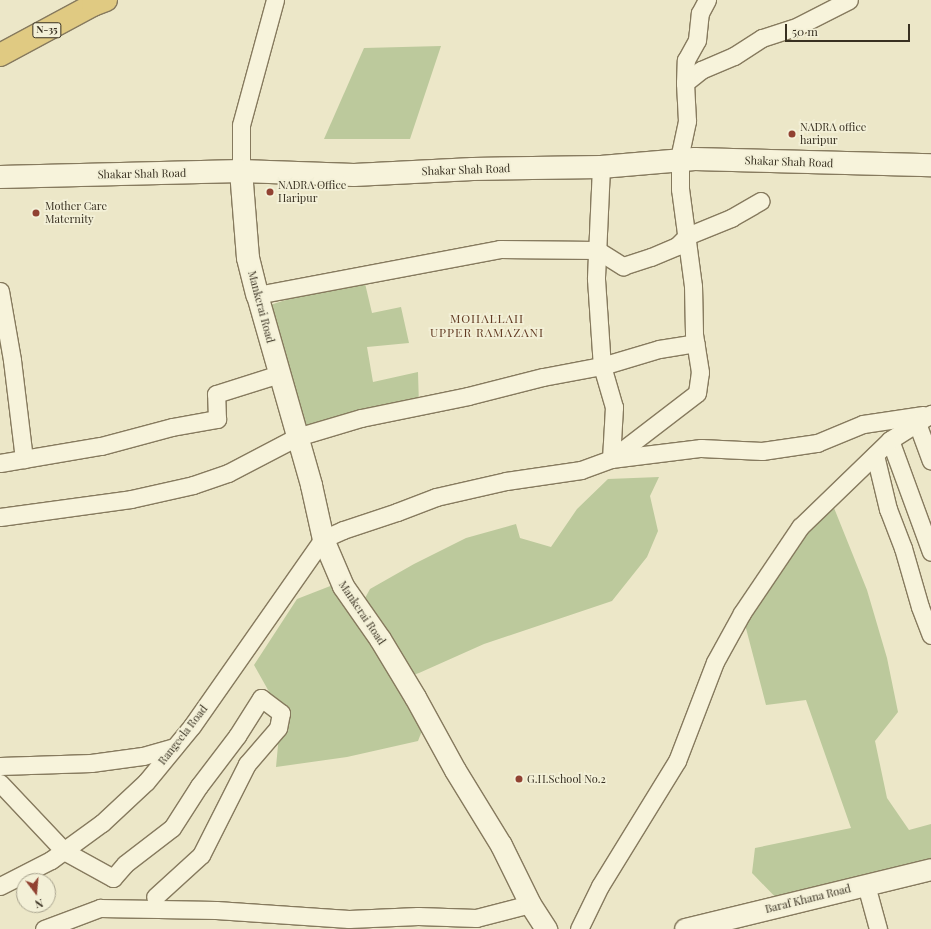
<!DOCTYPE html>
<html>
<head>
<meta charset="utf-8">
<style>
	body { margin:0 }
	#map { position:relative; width:931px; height:929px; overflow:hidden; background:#ece7c8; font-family:"Playfair Display",serif }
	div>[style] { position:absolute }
	.green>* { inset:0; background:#bcc99c }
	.roads { filter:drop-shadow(1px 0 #867a5e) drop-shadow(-1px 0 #867a5e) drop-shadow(0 1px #867a5e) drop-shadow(0 -1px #867a5e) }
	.minor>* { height:17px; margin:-8.5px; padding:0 8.5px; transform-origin:8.5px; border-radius:8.5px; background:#f7f3db }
	.tertiary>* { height:21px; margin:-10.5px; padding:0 10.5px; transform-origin:10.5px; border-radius:10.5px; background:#f7f3db }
	.secondary>* { height:22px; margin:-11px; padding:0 11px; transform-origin:11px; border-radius:11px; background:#f7f3db }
	.trunk>* { height:22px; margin:-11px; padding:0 11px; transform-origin:11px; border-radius:11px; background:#e0ca82 }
	.dots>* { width:11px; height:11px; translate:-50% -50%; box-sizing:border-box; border:2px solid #f3f0d7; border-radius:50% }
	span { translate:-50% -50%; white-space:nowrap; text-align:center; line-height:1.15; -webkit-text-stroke:3.5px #f3f0d7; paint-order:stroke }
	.shield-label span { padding:1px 3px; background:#f3f0d7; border:1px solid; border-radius:3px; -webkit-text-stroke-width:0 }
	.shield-label { font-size:10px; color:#383021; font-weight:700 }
	.poi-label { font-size:11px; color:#383021 }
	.left { translate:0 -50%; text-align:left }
	.street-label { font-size:11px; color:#383021 }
	.neighbourhood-label { font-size:12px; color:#623b23; letter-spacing:1px }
	.north { position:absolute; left:16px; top:873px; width:40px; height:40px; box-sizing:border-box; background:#f3f0d7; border:1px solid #a8a38e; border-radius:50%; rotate:164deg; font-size:11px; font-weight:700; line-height:16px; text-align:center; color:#383021 }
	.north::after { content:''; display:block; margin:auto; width:14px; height:18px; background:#914232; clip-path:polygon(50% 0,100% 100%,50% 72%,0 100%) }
	.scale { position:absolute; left:785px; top:24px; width:125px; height:18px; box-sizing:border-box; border:2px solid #383021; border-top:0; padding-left:5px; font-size:12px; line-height:14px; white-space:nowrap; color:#383021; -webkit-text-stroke:3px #f3f0d7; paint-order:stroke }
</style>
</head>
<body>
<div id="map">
	<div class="green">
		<i style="clip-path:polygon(441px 46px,410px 139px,324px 139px,364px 48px)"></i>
		<i style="clip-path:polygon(363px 275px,372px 313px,401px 307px,409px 343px,367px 347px,373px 382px,418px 372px,419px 406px,297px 437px,261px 308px)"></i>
		<i style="clip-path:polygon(659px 477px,650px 496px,658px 531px,647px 557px,612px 601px,484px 644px,419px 673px,404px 678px,427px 718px,418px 741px,347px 757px,276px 767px,281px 713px,254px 665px,297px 599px,338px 583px,359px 609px,370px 589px,414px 564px,466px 538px,516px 524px,520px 538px,551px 547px,577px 509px,608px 479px)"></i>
		<i style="clip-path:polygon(830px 498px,867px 590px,887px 658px,898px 712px,875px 741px,887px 798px,909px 830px,931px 824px,931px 869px,783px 905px,752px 873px,755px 848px,851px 828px,806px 700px,766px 705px,742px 613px)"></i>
	</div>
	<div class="roads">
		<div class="minor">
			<i style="left:685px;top:83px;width:21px;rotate:-39deg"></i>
			<i style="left:701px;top:70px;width:36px;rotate:-23deg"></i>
			<i style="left:734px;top:56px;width:33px;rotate:-33deg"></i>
			<i style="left:762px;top:38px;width:38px;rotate:-18deg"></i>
			<i style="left:798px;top:26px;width:57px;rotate:-27deg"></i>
			<i style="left:601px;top:167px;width:112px;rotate:92.6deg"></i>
			<i style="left:596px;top:279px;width:87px;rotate:86.1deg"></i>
			<i style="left:602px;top:366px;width:43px;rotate:73.7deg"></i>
			<i style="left:614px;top:407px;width:52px;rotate:93.3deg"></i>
			<i style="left:611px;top:459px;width:91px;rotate:-7deg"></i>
			<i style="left:701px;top:448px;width:61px;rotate:2.8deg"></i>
			<i style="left:762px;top:451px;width:56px;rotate:-8.3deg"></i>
			<i style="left:817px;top:443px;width:50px;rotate:-22.4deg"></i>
			<i style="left:863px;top:424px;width:61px;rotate:-8.5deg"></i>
			<i style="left:241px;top:171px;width:46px;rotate:-90deg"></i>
			<i style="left:241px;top:125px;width:130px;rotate:-74.8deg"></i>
			<i style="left:0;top:291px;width:70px;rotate:80.1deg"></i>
			<i style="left:12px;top:360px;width:100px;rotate:83.1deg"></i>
			<i style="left:257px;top:295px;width:247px;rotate:-10.7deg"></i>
			<i style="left:500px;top:249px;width:97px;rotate:0.6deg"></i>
			<i style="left:597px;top:250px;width:31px;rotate:32deg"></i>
			<i style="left:623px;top:266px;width:29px;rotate:-18deg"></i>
			<i style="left:651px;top:257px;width:28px;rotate:-23deg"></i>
			<i style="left:677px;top:246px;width:14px;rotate:-45deg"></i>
			<i style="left:687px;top:236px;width:48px;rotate:-22.2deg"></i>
			<i style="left:731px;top:218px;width:34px;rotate:-30deg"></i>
			<i style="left:917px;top:423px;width:40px;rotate:69.8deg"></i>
			<i style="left:890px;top:440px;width:119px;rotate:69.9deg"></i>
			<i style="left:875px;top:455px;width:56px;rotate:76.5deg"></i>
			<i style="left:888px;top:509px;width:42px;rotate:69deg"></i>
			<i style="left:903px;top:548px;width:61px;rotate:73.9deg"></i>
			<i style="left:920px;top:607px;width:30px;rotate:69deg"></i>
			<i style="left:0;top:463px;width:102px;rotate:-9.6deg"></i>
			<i style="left:101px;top:446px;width:73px;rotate:-15deg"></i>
			<i style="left:172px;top:427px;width:46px;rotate:-10.1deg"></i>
			<i style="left:217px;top:419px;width:25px;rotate:-92deg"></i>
			<i style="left:216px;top:394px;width:66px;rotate:-17.6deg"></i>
			<i style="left:0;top:517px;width:132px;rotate:-7.8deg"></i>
			<i style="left:131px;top:499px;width:64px;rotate:-12.7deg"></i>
			<i style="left:193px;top:485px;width:37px;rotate:-19deg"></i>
			<i style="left:228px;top:473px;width:78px;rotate:-27.6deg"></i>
			<i style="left:297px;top:437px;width:67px;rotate:-16.5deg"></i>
			<i style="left:361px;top:418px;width:109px;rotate:-11.6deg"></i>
			<i style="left:468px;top:396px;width:77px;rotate:-14.2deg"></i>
			<i style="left:543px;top:377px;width:60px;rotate:-10.6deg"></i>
			<i style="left:602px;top:366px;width:59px;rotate:-16.6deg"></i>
			<i style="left:659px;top:349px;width:37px;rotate:-9deg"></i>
			<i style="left:0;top:766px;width:91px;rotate:-1.9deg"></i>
			<i style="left:91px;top:763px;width:52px;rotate:-7.7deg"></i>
			<i style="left:143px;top:756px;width:33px;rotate:-16deg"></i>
			<i style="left:0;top:783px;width:93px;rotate:46.7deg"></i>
			<i style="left:64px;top:851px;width:56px;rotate:28.9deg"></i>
			<i style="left:113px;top:878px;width:18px;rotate:-49deg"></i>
			<i style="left:125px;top:864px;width:59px;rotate:-37.5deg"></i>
			<i style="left:172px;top:828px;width:50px;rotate:-57.3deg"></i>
			<i style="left:199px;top:786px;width:63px;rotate:-52.8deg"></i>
			<i style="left:237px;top:736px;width:45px;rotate:-57.7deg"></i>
			<i style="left:261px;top:698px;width:25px;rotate:37deg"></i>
			<i style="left:281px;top:713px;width:15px;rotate:101deg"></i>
			<i style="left:278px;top:728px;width:48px;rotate:130.7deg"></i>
			<i style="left:247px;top:764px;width:102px;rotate:116.8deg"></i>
			<i style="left:201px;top:855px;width:62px;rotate:137.6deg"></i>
			<i style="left:866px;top:885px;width:46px;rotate:74.7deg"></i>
			<i style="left:0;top:886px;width:57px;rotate:-27deg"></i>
			<i style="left:51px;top:860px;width:63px;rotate:-36deg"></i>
			<i style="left:102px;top:823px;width:60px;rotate:-43deg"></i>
			<i style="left:146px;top:782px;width:72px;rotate:-50.6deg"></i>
			<i style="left:192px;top:726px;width:228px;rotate:-55deg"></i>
			<i style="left:323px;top:539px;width:22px;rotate:-24deg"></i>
			<i style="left:343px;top:530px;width:57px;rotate:-18.4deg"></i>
			<i style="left:397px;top:512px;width:42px;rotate:-21deg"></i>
			<i style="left:436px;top:497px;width:72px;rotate:-12.9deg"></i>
			<i style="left:506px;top:481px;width:76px;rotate:-8.3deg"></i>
			<i style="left:581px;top:470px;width:32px;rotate:-20deg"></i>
			<i style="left:611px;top:459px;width:108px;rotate:-37.5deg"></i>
			<i style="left:697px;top:393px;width:21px;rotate:-82deg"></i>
			<i style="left:700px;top:372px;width:39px;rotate:-99deg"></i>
			<i style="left:694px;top:333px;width:47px;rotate:-91.2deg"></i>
			<i style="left:693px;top:286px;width:98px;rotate:-97.6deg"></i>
			<i style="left:680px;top:189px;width:35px;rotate:-90deg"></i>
			<i style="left:680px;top:154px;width:34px;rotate:-78deg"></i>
			<i style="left:687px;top:121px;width:38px;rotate:-93deg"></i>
			<i style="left:685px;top:83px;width:23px;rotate:-88deg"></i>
			<i style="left:686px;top:60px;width:23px;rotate:-61deg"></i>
			<i style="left:697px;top:40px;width:27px;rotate:-84deg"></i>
			<i style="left:700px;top:13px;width:15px;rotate:-62deg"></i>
			<i style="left:44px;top:929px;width:60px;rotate:-20.6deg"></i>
			<i style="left:100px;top:908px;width:116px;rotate:1deg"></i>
			<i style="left:216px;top:910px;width:133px;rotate:3.9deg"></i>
			<i style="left:349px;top:919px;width:69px;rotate:-2.5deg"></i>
			<i style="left:418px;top:916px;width:58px;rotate:2deg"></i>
			<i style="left:476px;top:918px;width:56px;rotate:-14.5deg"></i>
			<i style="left:579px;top:929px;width:48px;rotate:-64deg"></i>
			<i style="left:600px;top:886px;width:147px;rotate:-58.4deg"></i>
			<i style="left:677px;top:761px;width:106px;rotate:-69deg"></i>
			<i style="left:715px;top:662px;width:56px;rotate:-61.1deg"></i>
			<i style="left:742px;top:613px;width:104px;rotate:-56deg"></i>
			<i style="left:800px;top:527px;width:125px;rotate:-44deg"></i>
			<i style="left:890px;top:440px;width:49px;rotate:-32.4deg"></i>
		</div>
		<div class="tertiary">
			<i style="left:257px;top:295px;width:198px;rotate:74.1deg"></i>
			<i style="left:311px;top:485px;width:55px;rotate:77.5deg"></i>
			<i style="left:323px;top:539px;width:51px;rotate:66.9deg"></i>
			<i style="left:343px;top:586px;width:65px;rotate:55.1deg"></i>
			<i style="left:380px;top:639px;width:68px;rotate:58.9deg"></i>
			<i style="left:415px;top:697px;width:83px;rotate:61.3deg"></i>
			<i style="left:455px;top:770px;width:88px;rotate:58.5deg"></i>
			<i style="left:501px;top:845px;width:66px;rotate:63.8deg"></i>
			<i style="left:530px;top:904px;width:30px;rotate:57deg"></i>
			<i style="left:685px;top:929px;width:253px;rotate:-13.7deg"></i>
		</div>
		<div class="secondary">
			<i style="left:241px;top:171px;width:87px;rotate:85.4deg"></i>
			<i style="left:248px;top:258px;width:38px;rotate:76deg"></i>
			<i style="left:0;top:177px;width:241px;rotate:-1.4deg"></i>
			<i style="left:241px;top:171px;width:113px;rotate:2deg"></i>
			<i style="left:354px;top:175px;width:119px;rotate:-2.9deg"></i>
			<i style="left:473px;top:169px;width:128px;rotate:-0.9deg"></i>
			<i style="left:601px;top:167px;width:94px;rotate:-4.9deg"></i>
			<i style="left:695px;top:159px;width:236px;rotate:1.5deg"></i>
		</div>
		<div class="trunk">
			<i style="left:0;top:55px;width:106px;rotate:-28.3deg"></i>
			<i style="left:93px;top:5px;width:14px;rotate:-21deg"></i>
		</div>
	</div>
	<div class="dots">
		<i style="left:792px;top:134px;background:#914232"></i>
		<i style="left:270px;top:192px;background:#914232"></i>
		<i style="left:36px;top:213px;background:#914232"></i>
		<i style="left:519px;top:779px;background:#914232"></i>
	</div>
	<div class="shield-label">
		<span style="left:47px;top:30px">N-35</span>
	</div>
	<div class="poi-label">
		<span class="left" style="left:800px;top:134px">NADRA office<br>haripur</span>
		<span class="left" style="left:278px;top:192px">NADRA Office<br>Haripur</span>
		<span class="left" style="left:45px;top:213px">Mother Care<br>Maternity</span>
		<span class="left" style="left:527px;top:779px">G.H.School No.2</span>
	</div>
	<div class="street-label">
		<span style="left:789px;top:162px;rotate:2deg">Shakar Shah Road</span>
		<span style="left:466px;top:170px;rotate:-2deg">Shakar Shah Road</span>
		<span style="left:142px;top:174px;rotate:-1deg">Shakar Shah Road</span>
		<span style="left:261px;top:307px;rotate:75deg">Mankerai Road</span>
		<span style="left:362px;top:613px;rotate:56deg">Mankerai Road</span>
		<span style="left:183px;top:735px;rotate:-52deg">Rangeela Road</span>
		<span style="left:808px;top:899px;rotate:-14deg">Baraf Khana Road</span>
	</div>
	<div class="neighbourhood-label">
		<span style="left:487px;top:326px">MOHALLAH<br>UPPER RAMAZANI</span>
	</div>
	<div class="north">N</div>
	<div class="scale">50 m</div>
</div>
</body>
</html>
